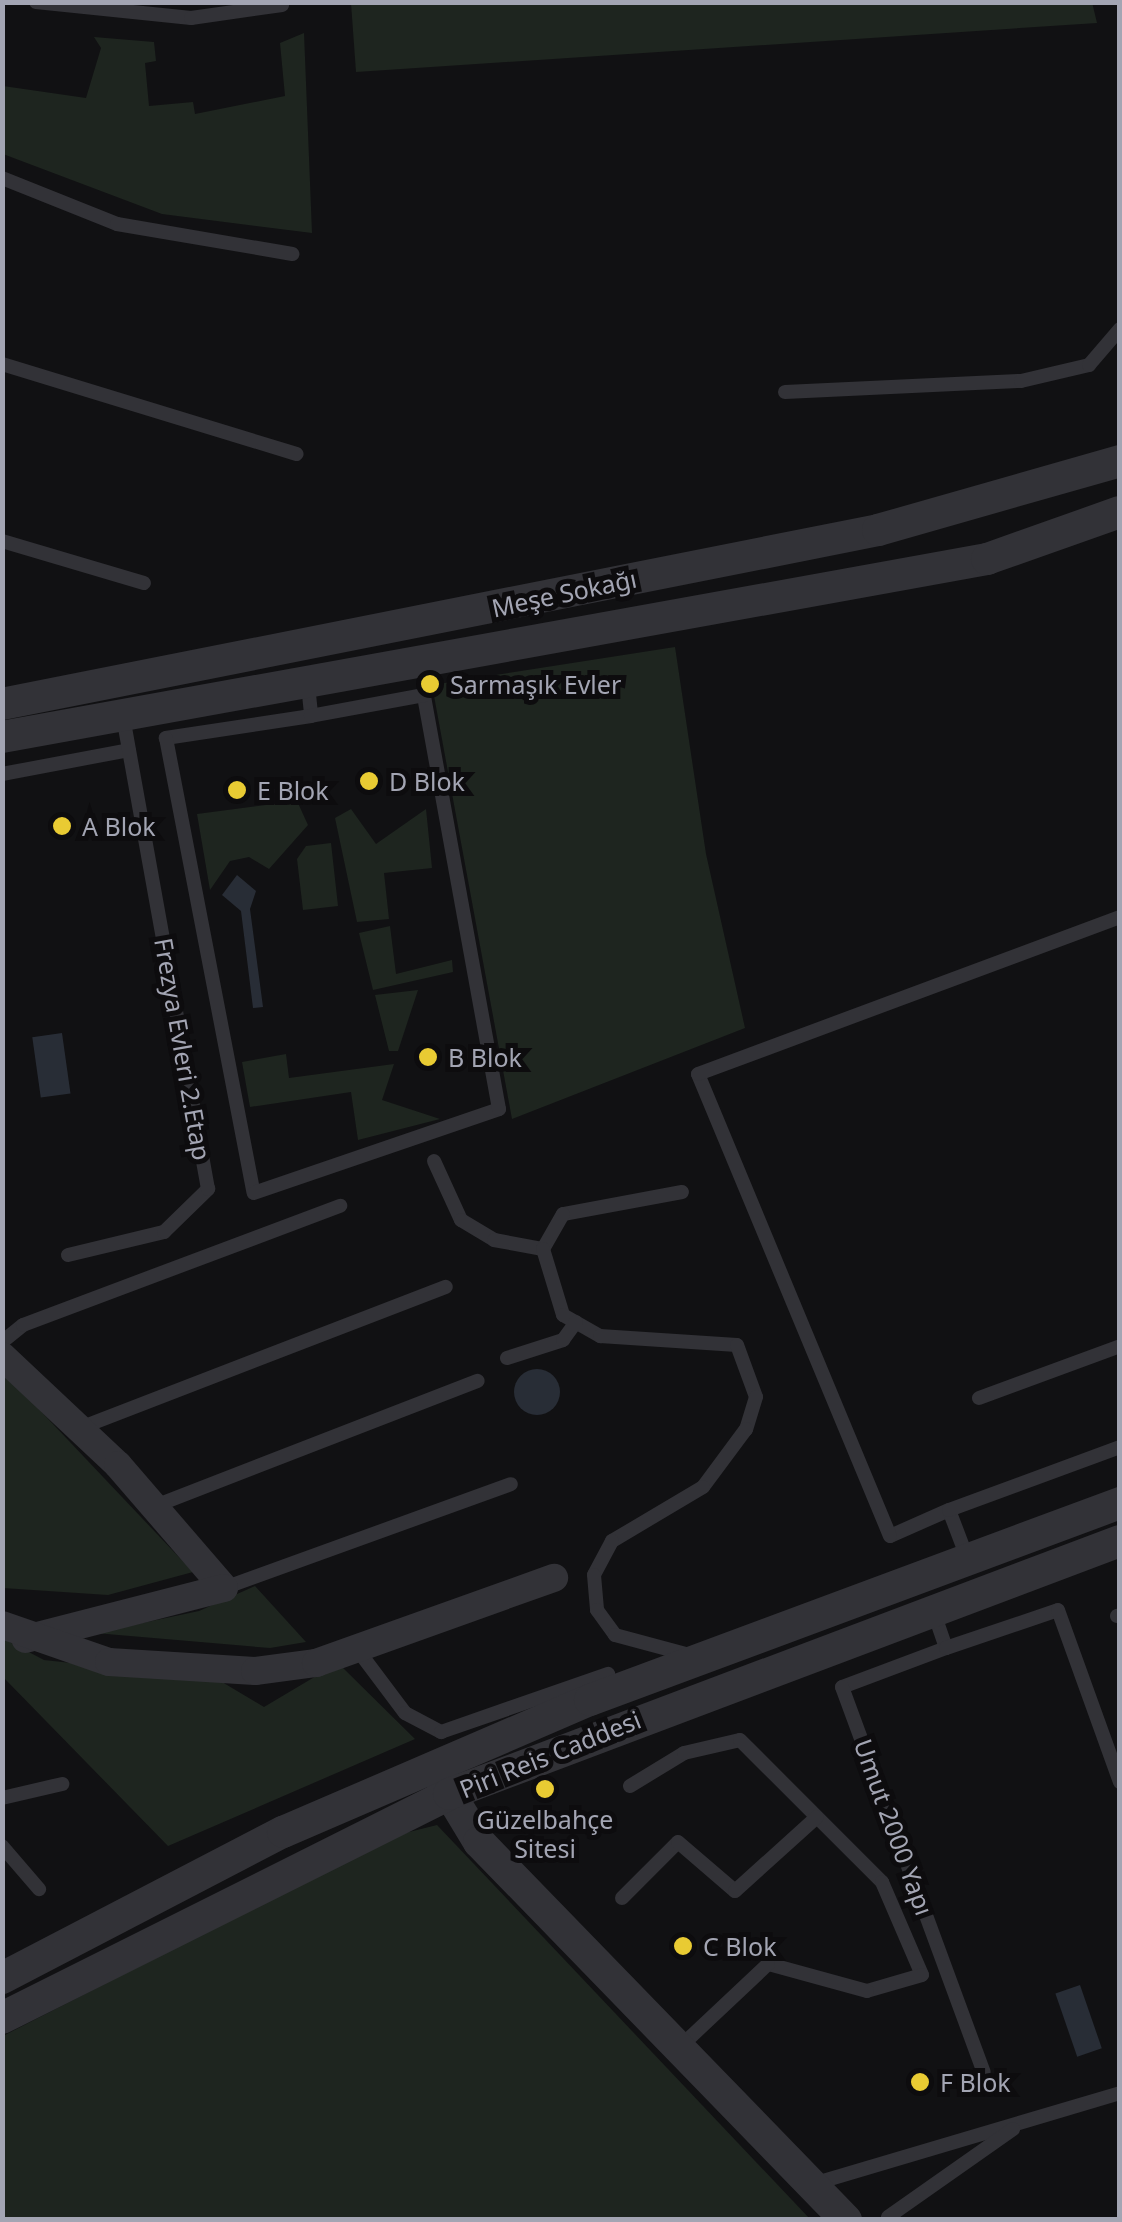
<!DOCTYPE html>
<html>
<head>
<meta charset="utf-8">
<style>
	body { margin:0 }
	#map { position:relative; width:1122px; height:2222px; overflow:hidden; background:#111113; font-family:"Noto Sans",sans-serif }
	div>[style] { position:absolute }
	.green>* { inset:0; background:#1e251f }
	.water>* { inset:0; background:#282d36; transform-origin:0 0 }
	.round { border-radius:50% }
	.service>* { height:14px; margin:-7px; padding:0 7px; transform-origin:7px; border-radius:7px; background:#323237 }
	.minor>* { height:28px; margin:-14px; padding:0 14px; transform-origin:14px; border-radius:14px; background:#323237 }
	.tertiary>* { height:32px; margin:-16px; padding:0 16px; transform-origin:16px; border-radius:16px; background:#323237 }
	.dots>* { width:28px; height:28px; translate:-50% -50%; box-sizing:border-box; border:5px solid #0d0c0e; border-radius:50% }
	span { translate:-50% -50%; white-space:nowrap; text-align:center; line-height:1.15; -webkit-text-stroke:10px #0d0c0e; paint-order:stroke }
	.street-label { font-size:25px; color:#a3a5b3 }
	.poi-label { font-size:25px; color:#a3a5b3 }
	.left { translate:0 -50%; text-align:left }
	.frame { position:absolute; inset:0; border:5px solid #a3a5b3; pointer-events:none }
</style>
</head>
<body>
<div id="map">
	<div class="green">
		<i style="clip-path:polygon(1092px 2px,1097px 23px,356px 72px,351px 3px)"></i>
		<i style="clip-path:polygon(304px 33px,312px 233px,162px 214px,3px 154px,3px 86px,86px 98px,101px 48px,94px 37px,154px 42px,156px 61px,145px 63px,149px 106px,193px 102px,195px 114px,285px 96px,280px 43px)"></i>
		<i style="clip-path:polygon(675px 647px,706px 854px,745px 1028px,512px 1119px,432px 685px)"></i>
		<i style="clip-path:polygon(297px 801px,308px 825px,269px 869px,249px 857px,230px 861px,210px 890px,197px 814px)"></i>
		<i style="clip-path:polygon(351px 809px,376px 844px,426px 809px,432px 868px,384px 873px,389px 919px,357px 922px,335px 818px)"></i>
		<i style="clip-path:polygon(331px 843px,338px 906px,303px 910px,297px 859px,306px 846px)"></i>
		<i style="clip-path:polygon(390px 926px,396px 974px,452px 960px,453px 972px,373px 990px,359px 933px)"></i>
		<i style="clip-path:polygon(418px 990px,398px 1051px,389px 1051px,375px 995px)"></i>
		<i style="clip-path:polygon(286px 1054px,289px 1078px,394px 1064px,382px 1100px,440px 1119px,358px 1140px,351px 1092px,250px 1107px,242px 1062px)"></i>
		<i style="clip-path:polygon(2px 1372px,16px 1385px,193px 1572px,108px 1595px,3px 1588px)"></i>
		<i style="clip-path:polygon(255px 1586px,306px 1642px,270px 1648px,95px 1633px,199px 1611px)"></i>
		<i style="clip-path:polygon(2px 1638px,44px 1660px,217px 1679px,264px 1707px,338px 1663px,415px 1739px,168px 1846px,3px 1677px)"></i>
		<i style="clip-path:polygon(437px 1825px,810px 2219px,3px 2220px,3px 2036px,393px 1836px)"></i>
	</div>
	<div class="water">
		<i style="clip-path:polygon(237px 875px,256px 891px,250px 909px,263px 1007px,253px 1008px,241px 911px,222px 895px)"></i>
		<i style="left:62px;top:1033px;width:61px;height:30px;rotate:82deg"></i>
		<i class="round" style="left:514px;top:1369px;width:46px;height:46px"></i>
		<i style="left:1080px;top:1985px;width:67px;height:26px;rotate:71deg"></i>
	</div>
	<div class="service">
		<i style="left:36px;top:2px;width:156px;rotate:5.9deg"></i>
		<i style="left:191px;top:18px;width:92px;rotate:-8.1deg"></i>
		<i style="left:2px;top:178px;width:124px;rotate:21.8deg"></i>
		<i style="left:117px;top:224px;width:178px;rotate:9.7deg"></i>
		<i style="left:2px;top:364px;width:308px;rotate:17deg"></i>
		<i style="left:785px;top:392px;width:236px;rotate:-2.7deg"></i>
		<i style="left:1021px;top:381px;width:70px;rotate:-13.2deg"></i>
		<i style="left:1089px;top:365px;width:48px;rotate:-49.3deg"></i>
		<i style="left:2px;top:541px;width:148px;rotate:16.5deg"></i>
		<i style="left:308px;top:685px;width:31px;rotate:84deg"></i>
		<i style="left:311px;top:716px;width:147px;rotate:171.4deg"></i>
		<i style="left:166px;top:738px;width:463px;rotate:79.1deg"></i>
		<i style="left:254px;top:1193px;width:259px;rotate:-18.9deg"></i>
		<i style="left:499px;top:1109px;width:421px;rotate:-100.3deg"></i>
		<i style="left:424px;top:695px;width:115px;rotate:169.5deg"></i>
		<i style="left:2px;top:774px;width:129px;rotate:-10.7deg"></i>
		<i style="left:434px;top:1161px;width:65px;rotate:65.4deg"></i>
		<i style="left:461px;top:1220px;width:39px;rotate:31deg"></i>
		<i style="left:494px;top:1240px;width:50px;rotate:10.4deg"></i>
		<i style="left:682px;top:1192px;width:121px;rotate:169.5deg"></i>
		<i style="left:563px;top:1214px;width:40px;rotate:119.7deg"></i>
		<i style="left:543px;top:1249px;width:69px;rotate:73.1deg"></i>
		<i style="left:563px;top:1315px;width:43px;rotate:29.6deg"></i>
		<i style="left:600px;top:1336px;width:137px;rotate:3.8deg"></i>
		<i style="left:737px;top:1345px;width:55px;rotate:69.9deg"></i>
		<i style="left:756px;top:1397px;width:34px;rotate:107deg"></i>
		<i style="left:746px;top:1429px;width:72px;rotate:126.6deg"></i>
		<i style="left:703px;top:1487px;width:106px;rotate:149.3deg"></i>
		<i style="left:612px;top:1541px;width:38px;rotate:118deg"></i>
		<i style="left:594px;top:1575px;width:35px;rotate:85deg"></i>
		<i style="left:597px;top:1610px;width:31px;rotate:54deg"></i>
		<i style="left:615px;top:1635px;width:81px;rotate:15.1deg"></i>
		<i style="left:68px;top:1255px;width:99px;rotate:-13.5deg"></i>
		<i style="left:164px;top:1232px;width:62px;rotate:-44.3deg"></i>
		<i style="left:208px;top:1189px;width:480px;rotate:-100.2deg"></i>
		<i style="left:2px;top:1342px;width:27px;rotate:-39deg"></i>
		<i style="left:23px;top:1325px;width:339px;rotate:-20.6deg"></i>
		<i style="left:507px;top:1358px;width:59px;rotate:-17.8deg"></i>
		<i style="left:563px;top:1340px;width:22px;rotate:-54deg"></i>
		<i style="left:979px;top:1398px;width:150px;rotate:-20.2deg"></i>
		<i style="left:80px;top:1428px;width:392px;rotate:-21.1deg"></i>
		<i style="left:155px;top:1506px;width:346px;rotate:-21.2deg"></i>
		<i style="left:949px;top:1510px;width:64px;rotate:156.2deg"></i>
		<i style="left:890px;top:1536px;width:500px;rotate:-112.57deg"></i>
		<i style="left:698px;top:1074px;width:450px;rotate:-20.4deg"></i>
		<i style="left:968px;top:1560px;width:53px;rotate:-110.8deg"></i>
		<i style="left:949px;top:1510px;width:182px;rotate:-20.2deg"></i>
		<i style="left:224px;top:1588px;width:305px;rotate:-19.9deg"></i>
		<i style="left:934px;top:1613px;width:37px;rotate:71deg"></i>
		<i style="left:946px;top:1648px;width:111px;rotate:159.4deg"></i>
		<i style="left:842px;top:1687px;width:410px;rotate:69.8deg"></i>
		<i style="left:1117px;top:1616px;width:3px;rotate:-18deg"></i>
		<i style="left:946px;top:1648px;width:118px;rotate:-18.7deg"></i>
		<i style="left:1058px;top:1610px;width:183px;rotate:70.2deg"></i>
		<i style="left:357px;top:1649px;width:80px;rotate:53.1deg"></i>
		<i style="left:405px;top:1713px;width:41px;rotate:27.8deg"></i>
		<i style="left:441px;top:1732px;width:177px;rotate:-19.2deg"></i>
		<i style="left:630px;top:1786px;width:63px;rotate:-31.4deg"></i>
		<i style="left:684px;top:1753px;width:57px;rotate:-13.1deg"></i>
		<i style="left:740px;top:1740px;width:201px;rotate:45deg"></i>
		<i style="left:882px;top:1882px;width:101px;rotate:66.7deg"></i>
		<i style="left:922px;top:1975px;width:57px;rotate:163.8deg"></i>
		<i style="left:867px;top:1991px;width:103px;rotate:-164.7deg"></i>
		<i style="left:768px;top:1964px;width:120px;rotate:136.7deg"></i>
		<i style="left:2px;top:1798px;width:62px;rotate:-13.1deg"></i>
		<i style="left:2px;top:1846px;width:57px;rotate:49.3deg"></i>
		<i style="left:622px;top:1898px;width:79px;rotate:-45deg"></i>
		<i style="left:678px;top:1842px;width:75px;rotate:40.7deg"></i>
		<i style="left:735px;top:1891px;width:110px;rotate:-42.1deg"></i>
		<i style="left:813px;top:2184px;width:320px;rotate:-16.5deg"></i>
		<i style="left:888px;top:2217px;width:153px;rotate:-35.1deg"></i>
	</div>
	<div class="minor">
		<i style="left:2px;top:1356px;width:159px;rotate:43.2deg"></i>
		<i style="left:118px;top:1465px;width:162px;rotate:49.2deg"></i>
		<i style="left:224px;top:1588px;width:205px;rotate:165.6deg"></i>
		<i style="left:2px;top:1625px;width:113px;rotate:19.1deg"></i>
		<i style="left:109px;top:1662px;width:146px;rotate:3.5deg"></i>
		<i style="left:255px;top:1671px;width:62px;rotate:-7.5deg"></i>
		<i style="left:316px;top:1663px;width:253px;rotate:-19.7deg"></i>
	</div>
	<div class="tertiary">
		<i style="left:2px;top:704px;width:893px;rotate:-11.23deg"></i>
		<i style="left:878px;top:530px;width:252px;rotate:-15.9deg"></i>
		<i style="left:2px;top:737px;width:1001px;rotate:-10.24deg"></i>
		<i style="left:987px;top:559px;width:141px;rotate:-19.5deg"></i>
		<i style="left:439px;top:1776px;width:77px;rotate:58.8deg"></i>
		<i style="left:479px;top:1842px;width:527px;rotate:45.85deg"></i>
		<i style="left:2px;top:1978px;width:317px;rotate:-27.5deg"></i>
		<i style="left:283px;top:1832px;width:334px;rotate:-23.3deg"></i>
		<i style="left:590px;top:1700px;width:565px;rotate:-20.39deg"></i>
		<i style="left:2px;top:2018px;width:500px;rotate:-26.6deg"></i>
		<i style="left:449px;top:1794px;width:717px;rotate:-20.66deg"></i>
	</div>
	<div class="dots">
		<i style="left:430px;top:684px;background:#e9cb33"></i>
		<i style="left:369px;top:781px;background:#e9cb33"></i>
		<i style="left:237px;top:790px;background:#e9cb33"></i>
		<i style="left:62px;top:826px;background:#e9cb33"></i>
		<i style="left:428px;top:1057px;background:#e9cb33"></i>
		<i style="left:545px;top:1789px;background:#e9cb33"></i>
		<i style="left:683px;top:1946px;background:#e9cb33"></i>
		<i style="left:920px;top:2082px;background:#e9cb33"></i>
	</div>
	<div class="street-label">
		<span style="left:564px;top:593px;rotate:-12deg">Meşe Sokağı</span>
		<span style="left:183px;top:1049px;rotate:80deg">Frezya Evleri 2.Etap</span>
		<span style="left:550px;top:1754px;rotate:-22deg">Piri Reis Caddesi</span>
		<span style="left:894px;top:1827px;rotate:70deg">Umut 2000 Yapı</span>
	</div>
	<div class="poi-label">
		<span class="left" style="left:450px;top:684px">Sarmaşık Evler</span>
		<span class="left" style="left:389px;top:781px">D Blok</span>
		<span class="left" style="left:257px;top:790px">E Blok</span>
		<span class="left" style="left:82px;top:826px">A Blok</span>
		<span class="left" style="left:448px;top:1057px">B Blok</span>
		<span style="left:545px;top:1834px">Güzelbahçe<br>Sitesi</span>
		<span class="left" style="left:703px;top:1946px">C Blok</span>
		<span class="left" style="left:940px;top:2082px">F Blok</span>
	</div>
	<div class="frame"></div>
</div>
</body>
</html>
